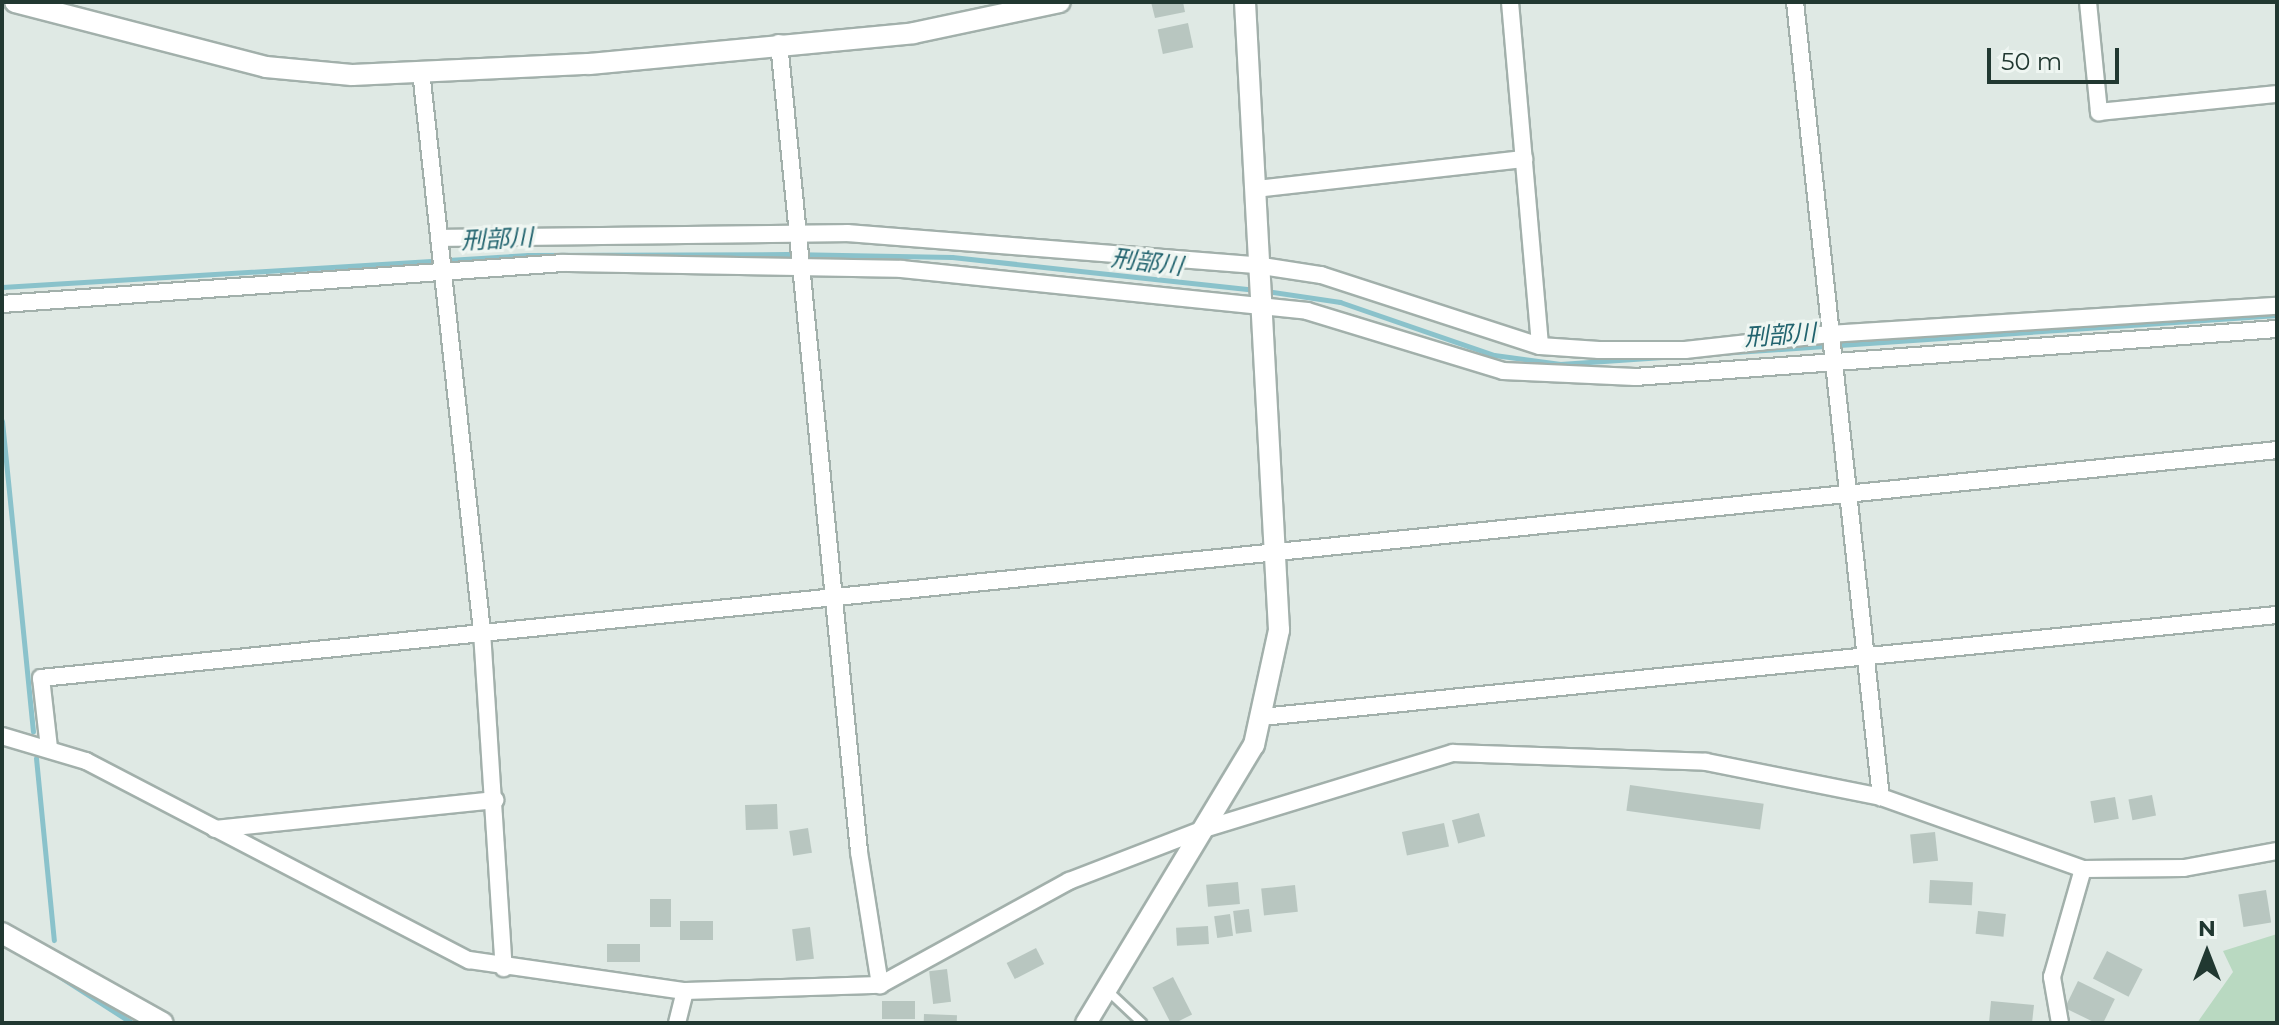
<!DOCTYPE html>
<html>
<head>
<meta charset="utf-8">
<style>
	body { margin:0 }
	#map { position:relative; width:2279px; height:1025px; overflow:hidden; background:#dfe9e4; font-family:Montserrat,"Noto Sans JP",sans-serif }
	div>[style] { position:absolute }
	.green>* { inset:0; background:#b9d9c1 }
	.stream>* { height:5px; margin:-2.5px; padding:0 2.5px; transform-origin:2.5px; border-radius:2.5px; background:#8ac2cb }
	.building>* { inset:0; background:#b8c6c0; transform-origin:0 0 }
	.roads { filter:drop-shadow(2px 0 #a2b0ab) drop-shadow(-2px 0 #a2b0ab) drop-shadow(0 2px #a2b0ab) drop-shadow(0 -2px #a2b0ab) }
	.service>* { height:8px; margin:-4px; padding:0 4px; transform-origin:4px; border-radius:4px; background:#fff }
	.minor>* { height:16px; margin:-8px; padding:0 8px; transform-origin:8px; border-radius:8px; background:#fff }
	.tertiary>* { height:20px; margin:-10px; padding:0 10px; transform-origin:10px; border-radius:10px; background:#fff }
	span { translate:-50% -50%; white-space:nowrap; text-align:center; line-height:1.15; -webkit-text-stroke:6px #eff6f2; paint-order:stroke }
	.water-label { font-size:24px; color:#21636e; font-style:italic }
	.frame { position:absolute; inset:0; border:4px solid #213831; pointer-events:none }
	.north { position:absolute; left:2167px; top:913px; width:80px; height:80px; -webkit-text-stroke:6px #eff6f2; paint-order:stroke; rotate:0deg; font-size:22px; font-weight:700; line-height:32px; text-align:center; color:#213831 }
	.north::after { content:''; display:block; margin:auto; width:28px; height:36px; background:#213831; clip-path:polygon(50% 0,100% 100%,50% 72%,0 100%) }
	.scale { position:absolute; left:1987px; top:48px; width:132px; height:36px; box-sizing:border-box; border:4px solid #213831; border-top:0; padding-left:10px; font-size:24px; line-height:28px; white-space:nowrap; color:#213831; -webkit-text-stroke:6px #eff6f2; paint-order:stroke }
</style>
</head>
<body>
<div id="map">
	<div class="green">
		<i style="clip-path:polygon(2277px 934px,2277px 1023px,2197px 1023px,2233px 972px,2223px 951px)"></i>
	</div>
	<div class="stream">
		<i style="left:2px;top:287px;width:527px;rotate:-3.48deg"></i>
		<i style="left:528px;top:255px;width:259px;rotate:-0.2deg"></i>
		<i style="left:787px;top:254px;width:165px;rotate:1deg"></i>
		<i style="left:952px;top:257px;width:306px;rotate:6.2deg"></i>
		<i style="left:1266px;top:291px;width:75px;rotate:8.5deg"></i>
		<i style="left:1340px;top:302px;width:163px;rotate:19deg"></i>
		<i style="left:1494px;top:355px;width:67px;rotate:7.8deg"></i>
		<i style="left:1560px;top:364px;width:719px;rotate:-3.91deg"></i>
		<i style="left:2px;top:421px;width:312px;rotate:84.3deg"></i>
		<i style="left:36px;top:758px;width:183px;rotate:84.4deg"></i>
		<i style="left:57px;top:975px;width:89px;rotate:32.6deg"></i>
	</div>
	<div class="building">
		<i style="clip-path:polygon(1151px 2px,1183px 2px,1185px 12px,1155px 18px)"></i>
		<i style="left:1188px;top:23px;width:25px;height:31px;rotate:78deg"></i>
		<i style="left:1630px;top:785px;width:135px;height:26px;rotate:8deg"></i>
		<i style="left:2152px;top:795px;width:21px;height:24px;rotate:79deg"></i>
		<i style="left:2115px;top:797px;width:22px;height:25px;rotate:80deg"></i>
		<i style="left:777px;top:804px;width:25px;height:32px;rotate:88deg"></i>
		<i style="left:1479px;top:813px;width:24px;height:28px;rotate:75deg"></i>
		<i style="left:1444px;top:823px;width:24px;height:43px;rotate:78deg"></i>
		<i style="left:808px;top:828px;width:25px;height:19px;rotate:81deg"></i>
		<i style="left:1935px;top:832px;width:29px;height:25px;rotate:84deg"></i>
		<i style="left:1930px;top:880px;width:43px;height:23px;rotate:3deg"></i>
		<i style="left:1238px;top:882px;width:22px;height:32px;rotate:85deg"></i>
		<i style="left:1295px;top:885px;width:27px;height:34px;rotate:84deg"></i>
		<i style="left:2266px;top:890px;width:33px;height:28px;rotate:81deg"></i>
		<i style="left:650px;top:899px;width:21px;height:28px"></i>
		<i style="left:1249px;top:909px;width:23px;height:16px;rotate:83deg"></i>
		<i style="left:1978px;top:911px;width:28px;height:23px;rotate:6deg"></i>
		<i style="left:1230px;top:914px;width:22px;height:16px;rotate:82deg"></i>
		<i style="left:680px;top:921px;width:33px;height:19px"></i>
		<i style="left:1208px;top:926px;width:18px;height:32px;rotate:87deg"></i>
		<i style="left:810px;top:927px;width:32px;height:18px;rotate:83deg"></i>
		<i style="left:607px;top:944px;width:33px;height:18px"></i>
		<i style="left:1036px;top:948px;width:18px;height:33px;rotate:63deg"></i>
		<i style="left:2107px;top:951px;width:40px;height:31px;rotate:27deg"></i>
		<i style="left:947px;top:969px;width:33px;height:18px;rotate:83deg"></i>
		<i style="left:1173px;top:977px;width:42px;height:23px;rotate:63deg"></i>
		<i style="left:2078px;top:981px;width:41px;height:30px;rotate:26deg"></i>
		<i style="left:882px;top:1001px;width:33px;height:18px"></i>
		<i style="clip-path:polygon(1991px 1001px,2034px 1005px,2032px 1023px,1989px 1023px)"></i>
		<i style="left:924px;top:1014px;width:33px;height:9px;rotate:2deg"></i>
	</div>
	<div class="roads">
		<div class="service">
			<i style="left:1107px;top:990px;width:48px;rotate:43.3deg"></i>
		</div>
		<div class="minor">
			<i style="left:1510px;top:2px;width:345px;rotate:85deg"></i>
			<i style="left:1795px;top:2px;width:800px;rotate:83.83deg"></i>
			<i style="left:2088px;top:2px;width:111px;rotate:84.3deg"></i>
			<i style="left:2099px;top:112px;width:179px;rotate:-5.8deg"></i>
			<i style="left:779px;top:43px;width:813px;rotate:84.35deg"></i>
			<i style="left:859px;top:852px;width:135px;rotate:81deg"></i>
			<i style="left:421px;top:71px;width:564px;rotate:83.79deg"></i>
			<i style="left:482px;top:632px;width:337px;rotate:86.3deg"></i>
			<i style="left:1256px;top:189px;width:270px;rotate:-6.4deg"></i>
			<i style="left:441px;top:238px;width:406px;rotate:-0.7deg"></i>
			<i style="left:847px;top:233px;width:416px;rotate:4.5deg"></i>
			<i style="left:1262px;top:266px;width:60px;rotate:8.7deg"></i>
			<i style="left:1321px;top:275px;width:230px;rotate:18deg"></i>
			<i style="left:1540px;top:346px;width:59px;rotate:3.9deg"></i>
			<i style="left:1599px;top:350px;width:86px"></i>
			<i style="left:1685px;top:350px;width:145px;rotate:-6.3deg"></i>
			<i style="left:1829px;top:334px;width:449px;rotate:-3.6deg"></i>
			<i style="left:2px;top:304px;width:562px;rotate:-4.18deg"></i>
			<i style="left:563px;top:263px;width:339px;rotate:1deg"></i>
			<i style="left:902px;top:269px;width:407px;rotate:5.9deg"></i>
			<i style="left:1307px;top:311px;width:205px;rotate:17deg"></i>
			<i style="left:1503px;top:371px;width:132px;rotate:2.6deg"></i>
			<i style="left:1635px;top:377px;width:644px;rotate:-4.28deg"></i>
			<i style="left:1262px;top:717px;width:1020px;rotate:-5.74deg"></i>
			<i style="left:2px;top:736px;width:88px;rotate:16.6deg"></i>
			<i style="left:86px;top:761px;width:432px;rotate:27.5deg"></i>
			<i style="left:469px;top:960px;width:218px;rotate:8.2deg"></i>
			<i style="left:685px;top:991px;width:33px;rotate:104deg"></i>
			<i style="left:49px;top:748px;width:70px;rotate:-96.5deg"></i>
			<i style="left:41px;top:678px;width:2248px;rotate:-5.82deg"></i>
			<i style="left:215px;top:829px;width:282px;rotate:-5.9deg"></i>
			<i style="left:685px;top:991px;width:195px;rotate:-1.8deg"></i>
			<i style="left:880px;top:985px;width:216px;rotate:-28.8deg"></i>
			<i style="left:1069px;top:881px;width:145px;rotate:-21.1deg"></i>
			<i style="left:1204px;top:829px;width:260px;rotate:-17deg"></i>
			<i style="left:1453px;top:753px;width:253px;rotate:2deg"></i>
			<i style="left:1706px;top:762px;width:178px;rotate:11.3deg"></i>
			<i style="left:1881px;top:797px;width:214px;rotate:19.6deg"></i>
			<i style="left:2083px;top:869px;width:101px;rotate:-0.6deg"></i>
			<i style="left:2184px;top:868px;width:95px;rotate:-10.4deg"></i>
			<i style="left:2060px;top:1023px;width:47px;rotate:-99.9deg"></i>
			<i style="left:2052px;top:977px;width:112px;rotate:-74deg"></i>
		</div>
		<div class="tertiary">
			<i style="left:15px;top:2px;width:259px;rotate:14.5deg"></i>
			<i style="left:266px;top:67px;width:86px;rotate:5.3deg"></i>
			<i style="left:352px;top:75px;width:237px;rotate:-2.7deg"></i>
			<i style="left:589px;top:64px;width:326px;rotate:-5.4deg"></i>
			<i style="left:914px;top:33px;width:149px;rotate:-12deg"></i>
			<i style="left:2px;top:933px;width:184px;rotate:29.2deg"></i>
			<i style="left:1086px;top:1023px;width:325px;rotate:-58.9deg"></i>
			<i style="left:1254px;top:745px;width:118px;rotate:-77.7deg"></i>
			<i style="left:1279px;top:630px;width:629px;rotate:-93.1deg"></i>
		</div>
	</div>
	<div class="water-label">
		<span style="left:497px;top:239px;rotate:-3deg">刑部川</span>
		<span style="left:1147px;top:262px;rotate:7deg">刑部川</span>
		<span style="left:1780px;top:335px;rotate:-4deg">刑部川</span>
	</div>
	<div class="frame"></div>
	<div class="north">N</div>
	<div class="scale">50 m</div>
</div>
</body>
</html>
